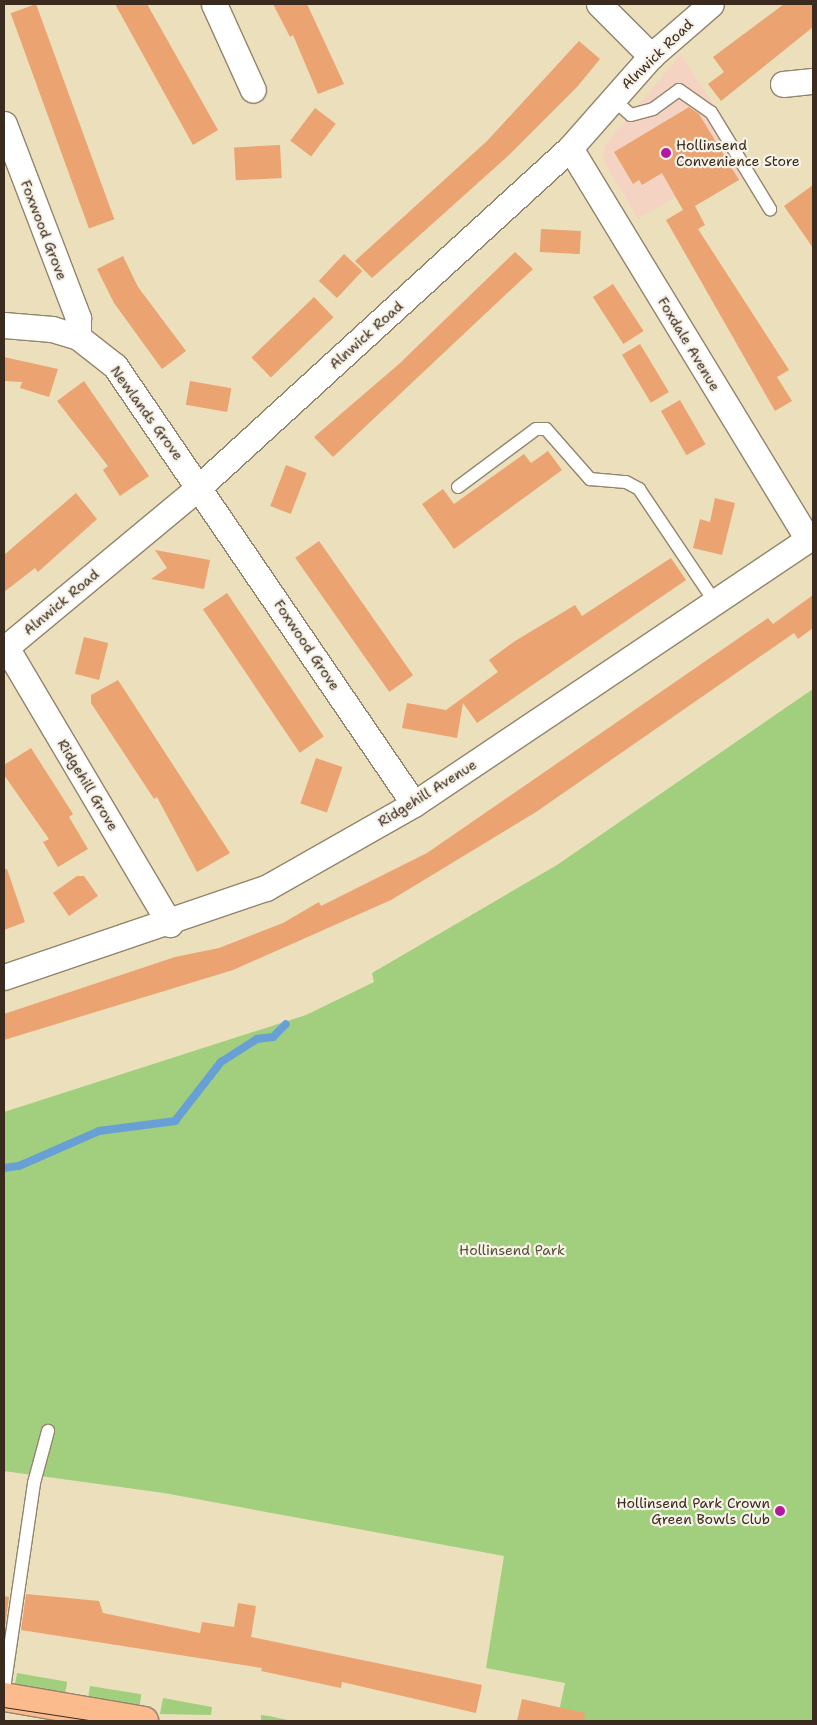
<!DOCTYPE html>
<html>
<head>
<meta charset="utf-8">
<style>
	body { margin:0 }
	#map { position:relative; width:817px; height:1725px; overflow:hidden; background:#ebdfbc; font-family:"Shantell Sans",sans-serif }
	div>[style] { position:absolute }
	.built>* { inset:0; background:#f5d3c2 }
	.green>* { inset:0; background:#a1cf7d; transform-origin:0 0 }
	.stream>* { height:8px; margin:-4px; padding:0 4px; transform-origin:4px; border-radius:4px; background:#68a0d6 }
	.building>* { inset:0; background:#eba371; transform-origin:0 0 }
	.roads { filter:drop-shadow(1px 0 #93846d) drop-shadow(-1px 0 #93846d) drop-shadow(0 1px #93846d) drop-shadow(0 -1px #93846d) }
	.lane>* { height:12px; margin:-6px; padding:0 6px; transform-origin:6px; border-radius:6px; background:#fff }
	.street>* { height:25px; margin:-12.5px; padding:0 12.5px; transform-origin:12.5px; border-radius:12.5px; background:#fff }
	.highway>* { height:28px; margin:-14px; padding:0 14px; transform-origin:14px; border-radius:14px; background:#fbbb8d }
	.tram>* { height:1px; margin:-0.5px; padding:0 0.5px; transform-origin:0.5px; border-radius:0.5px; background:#3b2a1e }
	.dots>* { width:14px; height:14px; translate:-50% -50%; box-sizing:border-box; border:2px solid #f7f3e8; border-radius:50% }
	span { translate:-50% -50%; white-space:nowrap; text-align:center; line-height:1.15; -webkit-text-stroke:4.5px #f7f3e8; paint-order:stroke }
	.street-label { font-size:14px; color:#3b2a1e }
	.poi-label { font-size:14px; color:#3b2a1e }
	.left { translate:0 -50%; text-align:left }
	.right { translate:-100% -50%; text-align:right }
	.park-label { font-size:14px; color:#545336 }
	.frame { position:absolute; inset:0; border:5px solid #3b2a1e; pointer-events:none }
</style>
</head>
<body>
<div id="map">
	<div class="built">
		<i style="clip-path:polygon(681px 54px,757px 172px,739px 180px,700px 183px,638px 219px,603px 159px,605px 145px)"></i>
	</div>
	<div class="green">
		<i style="clip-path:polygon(813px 689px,813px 1721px,557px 1721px,565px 1683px,486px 1668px,504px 1556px,164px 1493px,4px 1471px,4px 1112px,306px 1015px,374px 982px,372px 973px,557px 865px)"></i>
		<i style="left:17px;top:1673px;width:51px;height:15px;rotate:10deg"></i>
		<i style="left:90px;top:1686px;width:52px;height:15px;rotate:9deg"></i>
		<i style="clip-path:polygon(163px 1698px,212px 1707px,211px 1715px,160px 1714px)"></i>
		<i style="clip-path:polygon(261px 1715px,269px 1716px,292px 1721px,261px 1721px)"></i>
	</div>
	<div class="stream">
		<i style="left:4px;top:1168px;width:15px;rotate:-8deg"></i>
		<i style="left:19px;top:1166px;width:87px;rotate:-23.6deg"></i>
		<i style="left:99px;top:1131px;width:77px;rotate:-7.5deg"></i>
		<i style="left:175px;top:1121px;width:75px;rotate:-52.1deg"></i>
		<i style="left:221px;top:1062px;width:43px;rotate:-32.6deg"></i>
		<i style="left:257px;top:1039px;width:16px;rotate:-7deg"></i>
		<i style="left:273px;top:1037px;width:18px;rotate:-45deg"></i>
	</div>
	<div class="building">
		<i style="left:36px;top:4px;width:229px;height:27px;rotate:70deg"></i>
		<i style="clip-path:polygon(115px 4px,147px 4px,218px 130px,193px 145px)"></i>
		<i style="clip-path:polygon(273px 4px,307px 4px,344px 84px,318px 94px,293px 35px,290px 37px)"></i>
		<i style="clip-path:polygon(784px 4px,813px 4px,813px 27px,721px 101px,708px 84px,724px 72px,713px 57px)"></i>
		<i style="clip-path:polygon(579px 41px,600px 59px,577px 87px,509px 155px,372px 278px,355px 261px,487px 141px)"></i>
		<i style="clip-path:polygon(689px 107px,699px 114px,739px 180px,695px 206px,705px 225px,698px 229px,789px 370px,777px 377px,792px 401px,775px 411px,666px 220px,683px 210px,662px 173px,642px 185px,639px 180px,633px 184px,614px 152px)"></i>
		<i style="left:315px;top:108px;width:26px;height:41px;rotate:37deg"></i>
		<i style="left:280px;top:145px;width:33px;height:46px;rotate:87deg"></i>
		<i style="clip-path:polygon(813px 185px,813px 248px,784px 206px)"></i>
		<i style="left:541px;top:229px;width:40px;height:23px;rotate:3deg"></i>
		<i style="clip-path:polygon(515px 252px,533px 269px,333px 457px,314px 437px,399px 364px)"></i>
		<i style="left:344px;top:254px;width:25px;height:37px;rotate:43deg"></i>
		<i style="clip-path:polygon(123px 256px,138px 287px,186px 351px,162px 369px,114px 303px,97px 269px)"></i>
		<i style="left:613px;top:284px;width:56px;height:24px;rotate:57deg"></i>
		<i style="left:314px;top:297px;width:28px;height:87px;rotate:46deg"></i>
		<i style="left:640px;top:344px;width:56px;height:21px;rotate:59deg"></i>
		<i style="clip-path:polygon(4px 357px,58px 369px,49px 397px,20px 388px,22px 382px,4px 381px)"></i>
		<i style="clip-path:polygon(84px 381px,149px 476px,120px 496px,103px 470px,108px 466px,57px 401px)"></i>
		<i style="left:190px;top:381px;width:42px;height:24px;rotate:10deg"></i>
		<i style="left:680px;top:400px;width:51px;height:22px;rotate:60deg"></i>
		<i style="clip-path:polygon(548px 451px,562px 470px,454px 549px,422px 504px,443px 489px,454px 504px,524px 454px,531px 463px)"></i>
		<i style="left:286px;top:465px;width:22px;height:44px;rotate:21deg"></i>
		<i style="clip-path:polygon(76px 493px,97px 519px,38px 572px,35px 568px,4px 592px,4px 555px)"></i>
		<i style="clip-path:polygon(715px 498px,735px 503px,722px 555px,693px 548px,700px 519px,710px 522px)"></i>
		<i style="left:319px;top:541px;width:164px;height:29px;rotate:55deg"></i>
		<i style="clip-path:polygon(155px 550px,210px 560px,204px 589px,151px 579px,167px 568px)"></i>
		<i style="clip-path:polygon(671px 558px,686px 580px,477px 723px,463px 703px,457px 738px,402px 728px,407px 703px,446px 710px,498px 672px,489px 660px,515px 641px,575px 605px,582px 616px)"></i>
		<i style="left:227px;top:593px;width:173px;height:29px;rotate:56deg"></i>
		<i style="clip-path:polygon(813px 595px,813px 628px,798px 639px,794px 633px,536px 812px,391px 900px,233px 970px,4px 1040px,4px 1014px,175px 957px,219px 948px,283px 923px,319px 902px,321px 906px,427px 853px,768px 618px,773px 624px)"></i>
		<i style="left:84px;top:637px;width:25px;height:38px;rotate:14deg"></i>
		<i style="clip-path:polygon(118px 680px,230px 853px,197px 872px,157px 797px,154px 799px,91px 703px,91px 695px)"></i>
		<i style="clip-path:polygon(31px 748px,73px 814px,69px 817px,88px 849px,58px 867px,43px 842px,49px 839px,4px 775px,4px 765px)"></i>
		<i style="left:316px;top:758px;width:28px;height:48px;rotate:19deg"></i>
		<i style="clip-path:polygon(4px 869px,7px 869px,25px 922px,4px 930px)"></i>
		<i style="clip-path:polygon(77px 876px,84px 876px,98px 896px,69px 916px,53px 893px)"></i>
		<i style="clip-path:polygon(26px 1594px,99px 1601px,103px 1613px,200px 1633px,202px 1622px,234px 1627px,238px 1603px,256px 1606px,251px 1637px,482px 1685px,476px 1713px,342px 1682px,341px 1688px,261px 1671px,262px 1668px,21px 1630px)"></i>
		<i style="clip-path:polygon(4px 1596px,9px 1597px,5px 1627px,4px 1627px)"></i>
		<i style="clip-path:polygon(522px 1699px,585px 1713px,584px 1721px,517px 1721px)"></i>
	</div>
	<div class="roads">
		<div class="lane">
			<i style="left:612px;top:98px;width:25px;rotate:42deg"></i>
			<i style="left:631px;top:115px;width:23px;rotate:-15deg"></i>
			<i style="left:653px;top:109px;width:32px;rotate:-36deg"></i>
			<i style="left:679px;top:90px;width:39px;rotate:35deg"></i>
			<i style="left:711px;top:112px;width:114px;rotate:58.7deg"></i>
			<i style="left:458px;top:487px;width:97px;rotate:-36.6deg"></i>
			<i style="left:536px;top:429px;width:10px"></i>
			<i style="left:546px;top:429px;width:67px;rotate:48.7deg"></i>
			<i style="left:590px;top:479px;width:36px;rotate:5deg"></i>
			<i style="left:626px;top:482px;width:15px;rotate:28deg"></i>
			<i style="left:639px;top:489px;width:136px;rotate:56.1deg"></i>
			<i style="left:4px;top:1689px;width:208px;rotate:-81.7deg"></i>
			<i style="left:34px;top:1483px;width:54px;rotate:-74.9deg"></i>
		</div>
		<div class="street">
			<i style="left:214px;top:4px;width:94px;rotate:65.6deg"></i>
			<i style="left:599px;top:4px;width:74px;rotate:45deg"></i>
			<i style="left:783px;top:84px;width:30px;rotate:-6deg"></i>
			<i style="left:4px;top:124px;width:208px;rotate:69.1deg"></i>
			<i style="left:78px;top:318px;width:19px;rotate:90deg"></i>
			<i style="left:570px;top:148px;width:458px;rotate:58.7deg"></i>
			<i style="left:4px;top:325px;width:48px;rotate:4.8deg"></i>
			<i style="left:52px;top:329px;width:27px;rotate:17deg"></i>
			<i style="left:78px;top:337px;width:47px;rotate:38.1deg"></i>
			<i style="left:115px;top:366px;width:530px;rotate:55.68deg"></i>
			<i style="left:6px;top:647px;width:322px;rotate:59.4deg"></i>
			<i style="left:4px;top:649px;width:254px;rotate:-39.7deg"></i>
			<i style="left:199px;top:487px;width:503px;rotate:-42.42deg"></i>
			<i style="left:570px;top:148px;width:123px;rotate:-48.6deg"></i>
			<i style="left:651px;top:56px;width:79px;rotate:-40.9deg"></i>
			<i style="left:4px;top:977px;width:277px;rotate:-18.8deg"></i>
			<i style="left:266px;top:888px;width:170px;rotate:-29.6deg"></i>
			<i style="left:414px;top:804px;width:481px;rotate:-33.9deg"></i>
		</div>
		<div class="highway">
			<i style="left:4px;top:1697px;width:142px;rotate:9.7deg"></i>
		</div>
	</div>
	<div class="tram">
		<i style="left:4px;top:1707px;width:93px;rotate:8.7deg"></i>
	</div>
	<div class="dots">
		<i style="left:666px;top:153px;background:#b5179e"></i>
		<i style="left:780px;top:1511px;background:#b5179e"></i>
	</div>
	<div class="street-label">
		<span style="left:657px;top:54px;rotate:-44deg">Alnwick Road</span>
		<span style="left:44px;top:230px;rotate:69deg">Foxwood Grove</span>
		<span style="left:366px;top:335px;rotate:-42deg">Alnwick Road</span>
		<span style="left:689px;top:344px;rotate:59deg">Foxdale Avenue</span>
		<span style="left:147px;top:413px;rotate:54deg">Newlands Grove</span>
		<span style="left:61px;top:602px;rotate:-40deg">Alnwick Road</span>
		<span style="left:307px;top:645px;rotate:56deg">Foxwood Grove</span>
		<span style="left:88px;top:785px;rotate:59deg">Ridgehill Grove</span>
		<span style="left:427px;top:793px;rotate:-32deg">Ridgehill Avenue</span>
	</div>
	<div class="poi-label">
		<span class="left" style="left:676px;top:153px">Hollinsend<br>Convenience Store</span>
		<span class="right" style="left:770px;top:1511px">Hollinsend Park Crown<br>Green Bowls Club</span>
	</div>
	<div class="park-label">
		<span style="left:512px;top:1250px">Hollinsend Park</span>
	</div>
	<div class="frame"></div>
</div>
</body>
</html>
